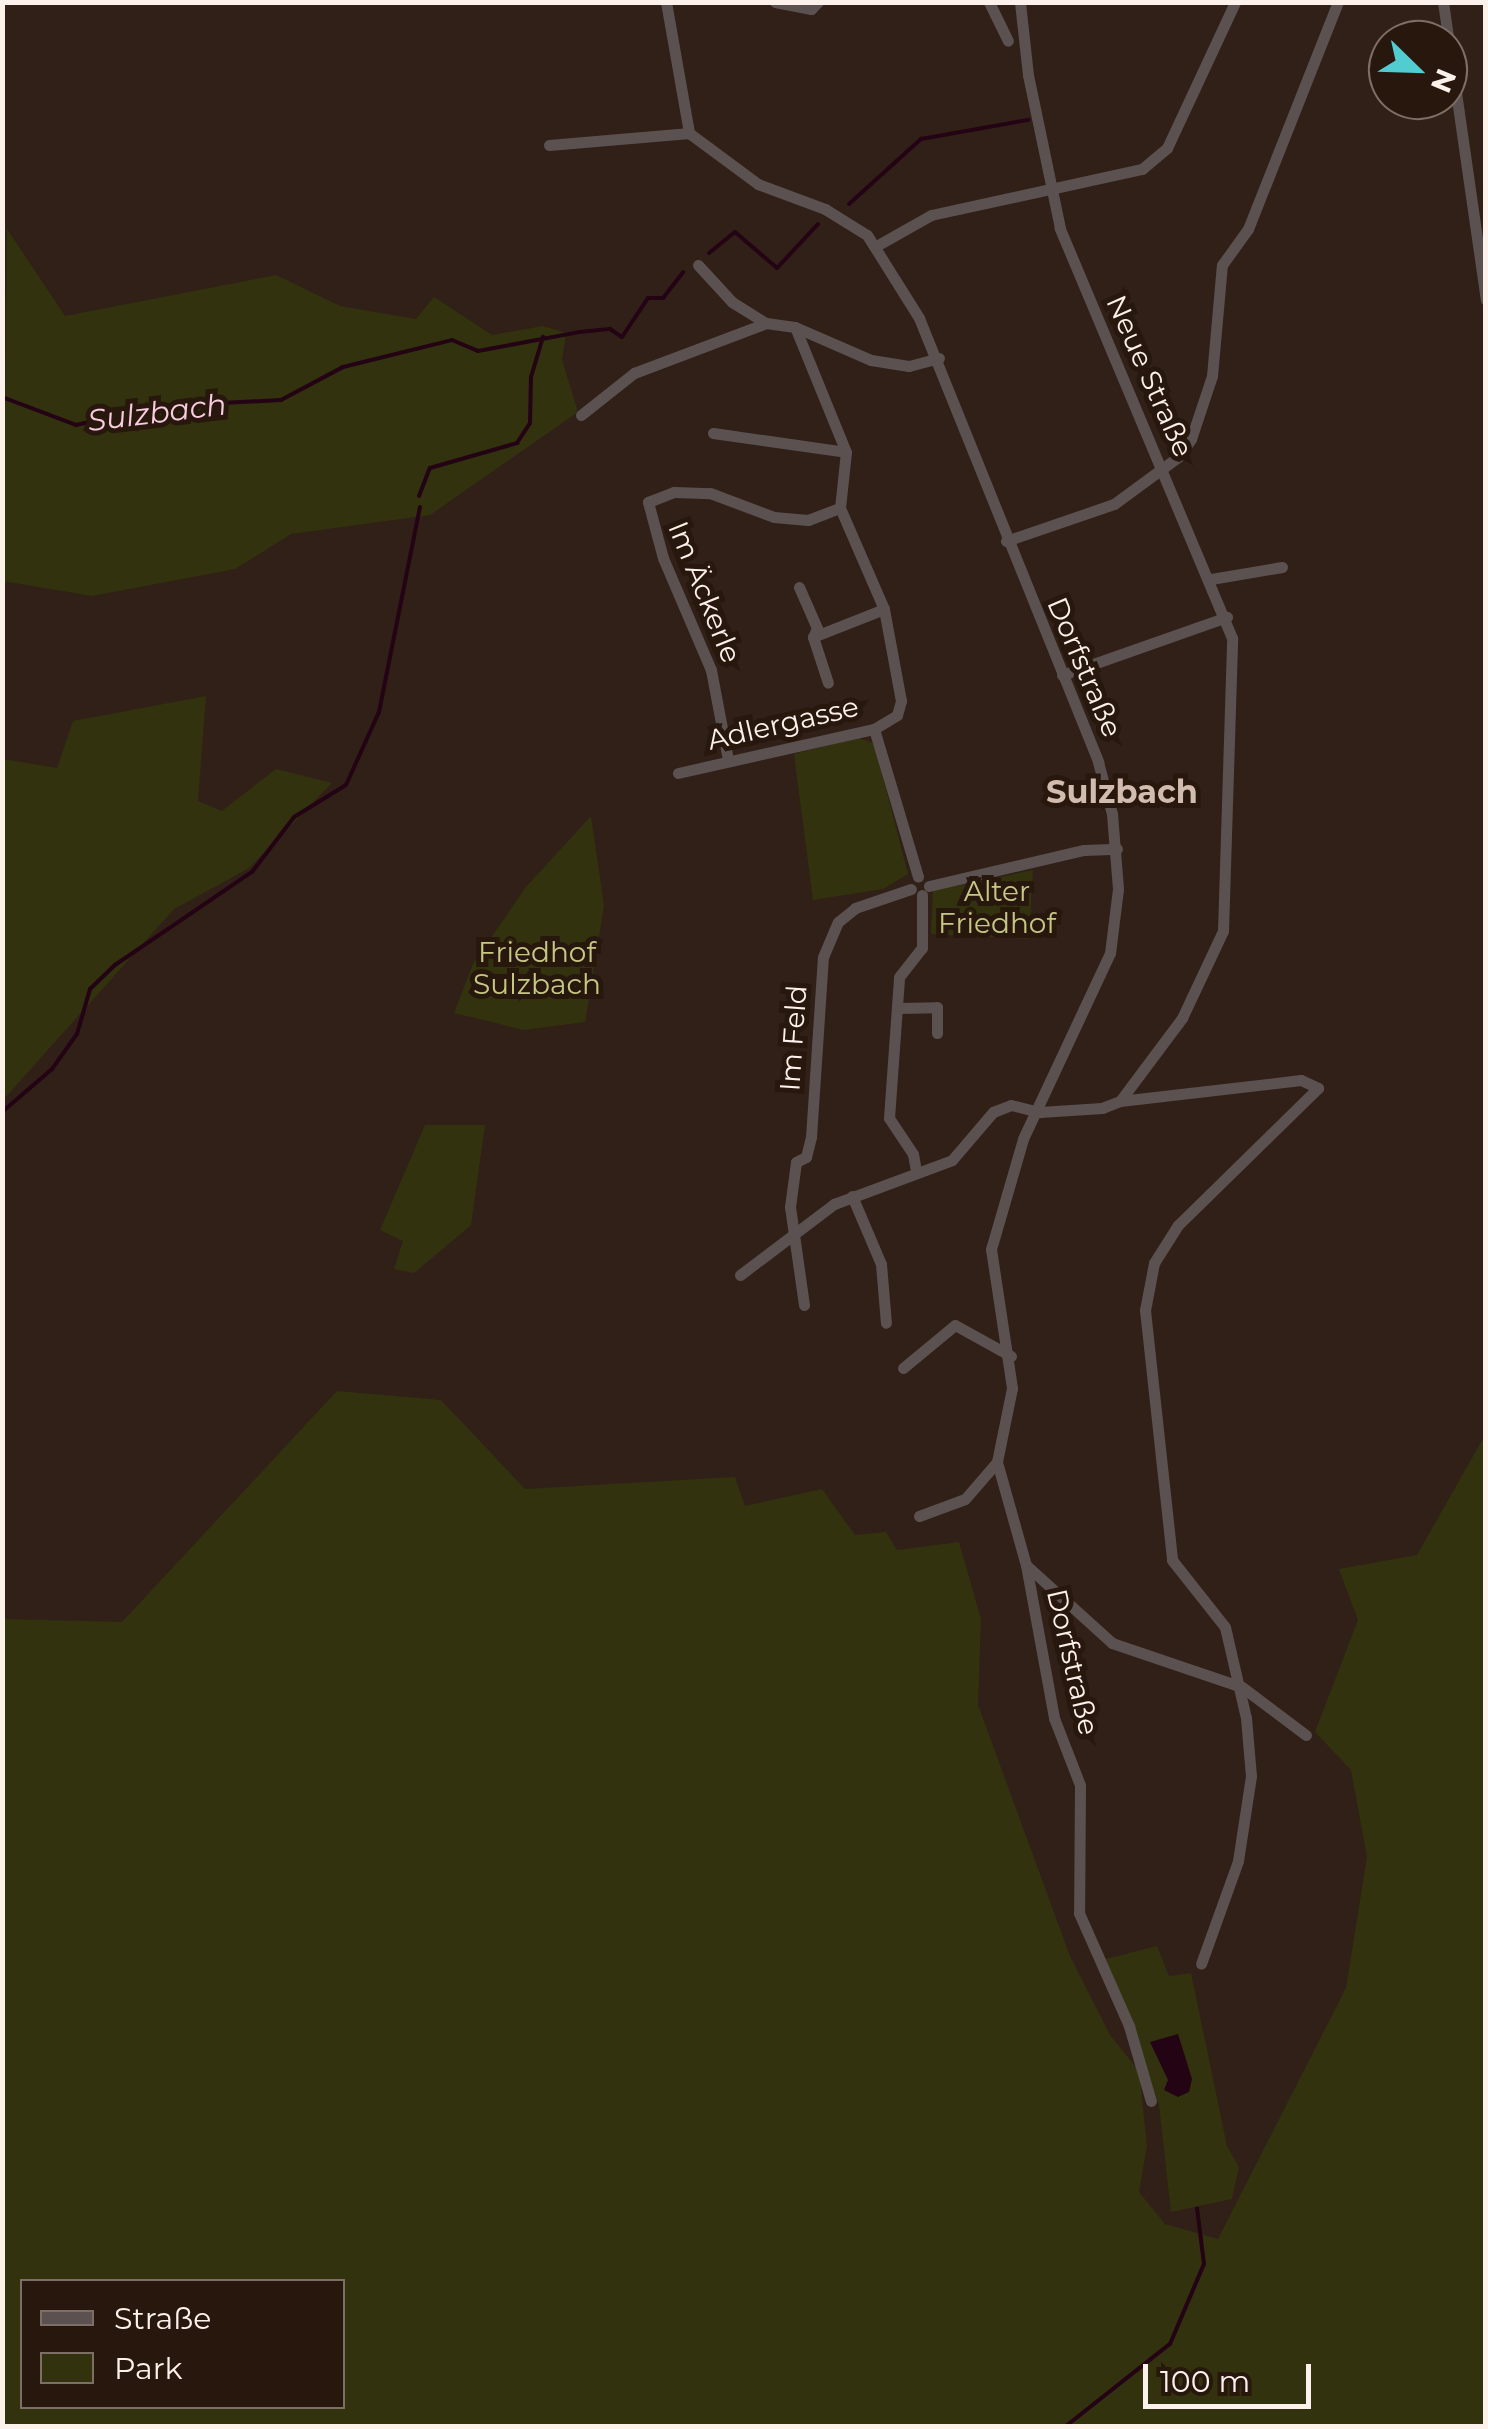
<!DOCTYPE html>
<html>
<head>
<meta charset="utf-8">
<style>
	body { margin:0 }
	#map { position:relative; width:1488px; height:2429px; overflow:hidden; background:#312017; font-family:Montserrat,sans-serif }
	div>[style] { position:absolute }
	.green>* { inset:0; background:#32320e }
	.water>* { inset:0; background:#240315 }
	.stream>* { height:4px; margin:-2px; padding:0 2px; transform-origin:2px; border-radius:2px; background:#240315 }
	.minor>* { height:11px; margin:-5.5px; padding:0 5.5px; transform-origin:5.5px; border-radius:5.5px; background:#5c5151 }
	span { translate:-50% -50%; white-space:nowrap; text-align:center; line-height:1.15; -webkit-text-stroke:10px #27170d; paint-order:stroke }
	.street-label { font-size:28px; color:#fdf1eb }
	.park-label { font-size:28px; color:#c6c881 }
	.water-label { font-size:30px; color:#f8ccdf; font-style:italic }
	.quarter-label { font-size:32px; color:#d2bcaf; font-weight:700 }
	.frame { position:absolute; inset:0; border:5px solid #fdf1eb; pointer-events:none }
	.legend { position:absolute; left:20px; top:2279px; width:325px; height:130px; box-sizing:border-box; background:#27170d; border:2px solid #7d6e66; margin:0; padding:12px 18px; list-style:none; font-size:30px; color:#fdf1eb }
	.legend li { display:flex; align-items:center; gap:20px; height:50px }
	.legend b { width:50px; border:2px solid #7d6e66 }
	.north { position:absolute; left:1368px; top:20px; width:100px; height:100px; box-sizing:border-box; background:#27170d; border:2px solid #7d6e66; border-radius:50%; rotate:113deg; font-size:28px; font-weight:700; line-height:40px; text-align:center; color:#fdf1eb }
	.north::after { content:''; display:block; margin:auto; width:35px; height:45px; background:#51ccd1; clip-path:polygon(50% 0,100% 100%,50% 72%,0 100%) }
	.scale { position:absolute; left:1143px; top:2364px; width:168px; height:45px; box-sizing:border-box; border:5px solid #fdf1eb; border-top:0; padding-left:12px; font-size:30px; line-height:35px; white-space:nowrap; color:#fdf1eb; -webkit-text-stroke:8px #27170d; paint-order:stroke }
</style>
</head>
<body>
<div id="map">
	<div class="green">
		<i style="clip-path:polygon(7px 229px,65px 316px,276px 275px,340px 306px,416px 319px,434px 297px,492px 335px,543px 326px,566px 333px,562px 360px,578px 412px,430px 515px,291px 534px,235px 569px,92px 596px,3px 581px)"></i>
		<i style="clip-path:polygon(206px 696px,198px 801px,222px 811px,276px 769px,332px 783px,249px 868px,174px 909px,3px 1100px,3px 759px,57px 768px,73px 721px)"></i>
		<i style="clip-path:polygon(858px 738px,874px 743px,908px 874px,883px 889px,813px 900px,794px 754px)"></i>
		<i style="clip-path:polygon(591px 816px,604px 906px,585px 1022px,524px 1030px,454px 1013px,473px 964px,526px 887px)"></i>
		<i style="clip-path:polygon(1033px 870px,1029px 939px,931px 934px,933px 891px)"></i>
		<i style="clip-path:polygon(425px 1125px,485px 1125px,471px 1225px,414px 1273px,394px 1269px,403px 1241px,380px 1230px)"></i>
		<i style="clip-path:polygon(evenodd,337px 1391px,441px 1400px,525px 1489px,735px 1477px,745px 1506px,822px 1489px,855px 1535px,886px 1532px,897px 1550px,959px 1542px,981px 1619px,978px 1705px,1070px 1956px,1110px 2035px,1139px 2071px,1147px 2146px,1139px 2192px,1165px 2224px,1218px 2239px,1346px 1988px,1367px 1857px,1351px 1770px,1315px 1732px,1358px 1620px,1339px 1569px,1417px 1555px,1485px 1435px,1485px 2426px,3px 2426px,3px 1619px,122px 1622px,337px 1391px,22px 2282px,342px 2282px,342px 2406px,22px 2406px,22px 2282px)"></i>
		<i style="clip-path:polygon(1157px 1946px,1169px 1976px,1191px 1973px,1227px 2146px,1239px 2167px,1232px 2199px,1171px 2212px,1159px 2105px,1135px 2031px,1102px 1960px)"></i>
	</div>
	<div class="water">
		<i style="clip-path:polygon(1178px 2034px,1192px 2079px,1189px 2092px,1178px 2097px,1164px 2090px,1168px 2080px,1150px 2042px)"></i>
	</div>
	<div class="stream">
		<i style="left:849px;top:204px;width:97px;rotate:-42.1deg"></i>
		<i style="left:921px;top:139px;width:109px;rotate:-10.1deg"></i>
		<i style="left:709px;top:253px;width:33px;rotate:-39deg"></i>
		<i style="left:735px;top:232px;width:55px;rotate:40.6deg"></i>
		<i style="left:777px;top:268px;width:60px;rotate:-47deg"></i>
		<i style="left:2px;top:397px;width:79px;rotate:20.7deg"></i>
		<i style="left:76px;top:425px;width:86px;rotate:-12.7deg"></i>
		<i style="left:160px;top:406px;width:121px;rotate:-2.8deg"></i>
		<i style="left:281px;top:400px;width:70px;rotate:-28deg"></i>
		<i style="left:343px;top:367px;width:112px;rotate:-13.9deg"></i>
		<i style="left:452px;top:340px;width:28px;rotate:23deg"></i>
		<i style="left:478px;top:351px;width:104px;rotate:-10.6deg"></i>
		<i style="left:580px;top:332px;width:30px;rotate:-6deg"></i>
		<i style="left:610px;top:329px;width:14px;rotate:34deg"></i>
		<i style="left:622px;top:337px;width:47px;rotate:-56.3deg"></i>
		<i style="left:648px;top:298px;width:15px"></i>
		<i style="left:663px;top:298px;width:33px;rotate:-52deg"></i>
		<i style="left:419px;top:496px;width:30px;rotate:-69deg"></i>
		<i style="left:430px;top:468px;width:91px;rotate:-16deg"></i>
		<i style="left:517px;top:443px;width:24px;rotate:-57deg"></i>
		<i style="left:530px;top:423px;width:46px;rotate:-88.8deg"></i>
		<i style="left:531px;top:377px;width:42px;rotate:-73.3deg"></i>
		<i style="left:2px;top:1112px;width:66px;rotate:-40.7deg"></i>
		<i style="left:52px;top:1069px;width:43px;rotate:-54.5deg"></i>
		<i style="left:77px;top:1034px;width:47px;rotate:-73.9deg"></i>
		<i style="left:90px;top:989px;width:35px;rotate:-44deg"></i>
		<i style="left:115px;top:965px;width:166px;rotate:-34.2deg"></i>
		<i style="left:252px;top:872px;width:69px;rotate:-52.6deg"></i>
		<i style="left:294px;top:817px;width:61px;rotate:-31.6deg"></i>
		<i style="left:346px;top:785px;width:80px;rotate:-65.7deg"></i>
		<i style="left:379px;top:712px;width:209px;rotate:-78.7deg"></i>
		<i style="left:1066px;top:2426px;width:132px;rotate:-38.3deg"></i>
		<i style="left:1170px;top:2344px;width:87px;rotate:-67deg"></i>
		<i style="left:1204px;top:2264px;width:56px;rotate:-97.1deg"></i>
	</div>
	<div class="minor">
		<i style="left:666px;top:2px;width:133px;rotate:80deg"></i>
		<i style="left:689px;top:133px;width:86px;rotate:36.5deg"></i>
		<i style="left:758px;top:184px;width:72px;rotate:20.5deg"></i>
		<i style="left:825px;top:209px;width:49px;rotate:31.8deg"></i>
		<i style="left:867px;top:235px;width:98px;rotate:57.9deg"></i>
		<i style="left:919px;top:318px;width:479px;rotate:68deg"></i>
		<i style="left:1098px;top:762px;width:54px;rotate:74.9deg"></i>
		<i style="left:1112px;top:814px;width:75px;rotate:85.4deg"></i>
		<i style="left:1118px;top:889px;width:64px;rotate:97.1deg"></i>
		<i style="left:1110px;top:953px;width:205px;rotate:115.1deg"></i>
		<i style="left:1023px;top:1139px;width:115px;rotate:106.2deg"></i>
		<i style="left:991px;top:1249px;width:141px;rotate:81.4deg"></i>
		<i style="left:1012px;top:1388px;width:76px;rotate:101.5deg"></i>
		<i style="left:997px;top:1462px;width:107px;rotate:74.3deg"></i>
		<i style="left:1026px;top:1565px;width:156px;rotate:79.6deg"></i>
		<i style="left:1054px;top:1718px;width:72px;rotate:68.8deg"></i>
		<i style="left:1080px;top:1785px;width:128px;rotate:90.4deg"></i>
		<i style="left:1079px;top:1913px;width:124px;rotate:66.1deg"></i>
		<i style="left:1129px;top:2026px;width:78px;rotate:73.7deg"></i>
		<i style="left:775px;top:2px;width:37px;rotate:11deg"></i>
		<i style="left:811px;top:9px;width:10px;rotate:-45deg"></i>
		<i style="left:989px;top:2px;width:43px;rotate:64deg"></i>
		<i style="left:1443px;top:2px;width:301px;rotate:81.8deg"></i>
		<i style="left:549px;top:145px;width:141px;rotate:-4.9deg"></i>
		<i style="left:878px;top:245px;width:61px;rotate:-29.5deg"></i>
		<i style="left:931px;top:215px;width:216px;rotate:-12.3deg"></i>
		<i style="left:1142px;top:169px;width:33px;rotate:-40deg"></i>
		<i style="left:1167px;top:148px;width:161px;rotate:-65deg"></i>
		<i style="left:698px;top:265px;width:50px;rotate:47.4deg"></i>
		<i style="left:732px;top:302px;width:40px;rotate:32deg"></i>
		<i style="left:766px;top:323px;width:29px;rotate:8deg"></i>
		<i style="left:795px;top:327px;width:83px;rotate:23.5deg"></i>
		<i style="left:871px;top:360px;width:38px;rotate:9deg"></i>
		<i style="left:909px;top:366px;width:31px;rotate:-15deg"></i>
		<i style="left:581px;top:415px;width:68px;rotate:-38.4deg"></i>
		<i style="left:634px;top:373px;width:141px;rotate:-20.7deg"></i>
		<i style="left:713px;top:433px;width:134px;rotate:8.1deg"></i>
		<i style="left:1006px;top:541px;width:114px;rotate:-18.9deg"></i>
		<i style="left:1114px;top:504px;width:79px;rotate:-36.3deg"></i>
		<i style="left:1178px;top:457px;width:22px;rotate:-54deg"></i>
		<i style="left:1191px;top:439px;width:66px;rotate:-71.6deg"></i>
		<i style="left:1212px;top:376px;width:111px;rotate:-84.9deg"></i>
		<i style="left:1222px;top:265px;width:44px;rotate:-54.2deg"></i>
		<i style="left:1248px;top:229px;width:244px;rotate:-68.4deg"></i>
		<i style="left:1211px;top:579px;width:72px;rotate:-9.6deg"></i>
		<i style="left:799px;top:587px;width:45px;rotate:66.3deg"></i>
		<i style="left:817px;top:628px;width:10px;rotate:114deg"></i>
		<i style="left:813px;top:637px;width:48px;rotate:71.9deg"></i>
		<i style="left:813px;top:637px;width:76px;rotate:-21.5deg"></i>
		<i style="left:1062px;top:675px;width:175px;rotate:-19.4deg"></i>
		<i style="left:874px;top:729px;width:154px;rotate:73.4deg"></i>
		<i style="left:728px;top:760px;width:92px;rotate:-100.7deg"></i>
		<i style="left:711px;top:670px;width:122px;rotate:-113.2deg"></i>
		<i style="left:663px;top:558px;width:58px;rotate:-105deg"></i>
		<i style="left:648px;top:502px;width:28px;rotate:-21deg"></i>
		<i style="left:674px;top:492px;width:36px;rotate:2deg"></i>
		<i style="left:710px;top:493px;width:68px;rotate:20.6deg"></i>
		<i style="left:774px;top:517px;width:34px;rotate:5deg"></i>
		<i style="left:808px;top:520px;width:34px;rotate:-21deg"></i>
		<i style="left:678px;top:773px;width:201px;rotate:-12.7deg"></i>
		<i style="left:874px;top:729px;width:27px;rotate:-31deg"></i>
		<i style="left:897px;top:715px;width:15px;rotate:-74deg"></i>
		<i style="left:901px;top:701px;width:94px;rotate:-100.5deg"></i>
		<i style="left:884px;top:609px;width:110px;rotate:-113.5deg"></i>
		<i style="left:840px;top:508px;width:56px;rotate:-83.9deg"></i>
		<i style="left:846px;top:452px;width:135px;rotate:-112.2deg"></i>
		<i style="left:929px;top:886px;width:159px;rotate:-13.1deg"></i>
		<i style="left:1084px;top:850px;width:33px;rotate:-2deg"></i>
		<i style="left:898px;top:1008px;width:39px;rotate:-1deg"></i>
		<i style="left:937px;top:1007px;width:26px;rotate:90deg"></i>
		<i style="left:1120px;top:1101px;width:182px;rotate:-6.6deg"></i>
		<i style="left:1301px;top:1080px;width:19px;rotate:25deg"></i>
		<i style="left:1318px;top:1088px;width:196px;rotate:135.6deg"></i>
		<i style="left:1178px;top:1225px;width:45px;rotate:122.3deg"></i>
		<i style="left:1154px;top:1263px;width:48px;rotate:100.8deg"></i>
		<i style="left:1145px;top:1310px;width:251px;rotate:83.8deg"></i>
		<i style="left:1172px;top:1560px;width:85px;rotate:51.7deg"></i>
		<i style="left:1225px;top:1627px;width:93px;rotate:77deg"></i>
		<i style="left:1246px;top:1718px;width:58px;rotate:85.1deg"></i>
		<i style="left:1251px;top:1776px;width:86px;rotate:98.7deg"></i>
		<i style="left:1238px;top:1861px;width:109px;rotate:109.8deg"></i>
		<i style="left:916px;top:1171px;width:17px;rotate:-100deg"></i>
		<i style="left:913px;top:1154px;width:43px;rotate:-123.7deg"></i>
		<i style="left:889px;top:1118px;width:141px;rotate:-85.9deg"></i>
		<i style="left:899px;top:977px;width:37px;rotate:-52deg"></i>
		<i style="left:922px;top:948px;width:53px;rotate:-90deg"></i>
		<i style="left:852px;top:1196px;width:74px;rotate:66.9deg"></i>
		<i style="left:881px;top:1264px;width:59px;rotate:85.2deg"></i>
		<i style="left:740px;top:1275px;width:118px;rotate:-37.1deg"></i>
		<i style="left:834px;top:1204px;width:126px;rotate:-20.4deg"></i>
		<i style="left:952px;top:1160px;width:63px;rotate:-49.5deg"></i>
		<i style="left:993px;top:1112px;width:19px;rotate:-21deg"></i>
		<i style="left:1011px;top:1105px;width:30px;rotate:14deg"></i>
		<i style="left:1040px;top:1112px;width:62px;rotate:-3.7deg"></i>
		<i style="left:1102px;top:1108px;width:19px;rotate:-21deg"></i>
		<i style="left:1120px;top:1101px;width:104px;rotate:-53.2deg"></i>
		<i style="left:1182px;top:1018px;width:96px;rotate:-64.8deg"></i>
		<i style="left:1223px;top:931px;width:293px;rotate:-88.2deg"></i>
		<i style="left:1232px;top:638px;width:445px;rotate:-112.8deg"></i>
		<i style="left:1060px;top:228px;width:156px;rotate:-101.8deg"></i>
		<i style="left:1028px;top:75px;width:73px;rotate:-96.3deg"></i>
		<i style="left:804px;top:1305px;width:99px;rotate:-98.1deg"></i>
		<i style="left:790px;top:1207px;width:45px;rotate:-82.4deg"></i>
		<i style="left:796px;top:1162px;width:11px;rotate:-27deg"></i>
		<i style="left:806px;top:1157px;width:21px;rotate:-76deg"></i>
		<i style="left:811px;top:1137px;width:180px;rotate:-86.2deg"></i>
		<i style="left:823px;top:957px;width:38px;rotate:-67deg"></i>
		<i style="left:838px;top:922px;width:22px;rotate:-39deg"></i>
		<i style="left:855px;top:908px;width:59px;rotate:-18.7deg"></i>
		<i style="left:903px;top:1368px;width:67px;rotate:-39.6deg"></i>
		<i style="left:955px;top:1325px;width:64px;rotate:29deg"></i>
		<i style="left:919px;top:1516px;width:49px;rotate:-20.3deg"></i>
		<i style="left:965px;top:1499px;width:49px;rotate:-49.1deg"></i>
		<i style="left:1026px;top:1565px;width:116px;rotate:42.2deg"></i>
		<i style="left:1112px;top:1643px;width:137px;rotate:18.7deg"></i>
		<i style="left:1242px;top:1687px;width:80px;rotate:36.9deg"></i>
	</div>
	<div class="street-label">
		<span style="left:1150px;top:376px;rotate:66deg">Neue Straße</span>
		<span style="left:705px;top:592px;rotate:68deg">Im Äckerle</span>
		<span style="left:1085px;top:667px;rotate:67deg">Dorfstraße</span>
		<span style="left:783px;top:723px;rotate:-13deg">Adlergasse</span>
		<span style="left:793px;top:1038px;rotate:-86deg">Im Feld</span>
		<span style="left:1073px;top:1662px;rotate:77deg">Dorfstraße</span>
	</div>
	<div class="park-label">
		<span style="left:997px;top:907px">Alter<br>Friedhof</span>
		<span style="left:537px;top:968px">Friedhof<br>Sulzbach</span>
	</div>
	<div class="water-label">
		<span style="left:157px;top:413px;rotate:-7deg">Sulzbach</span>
	</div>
	<div class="quarter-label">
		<span style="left:1122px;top:792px">Sulzbach</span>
	</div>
	<div class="frame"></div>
	<ul class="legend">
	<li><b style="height:12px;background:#5c5151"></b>Straße</li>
	<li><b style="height:28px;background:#32320e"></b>Park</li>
	</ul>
	<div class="north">N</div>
	<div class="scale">100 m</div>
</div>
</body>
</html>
